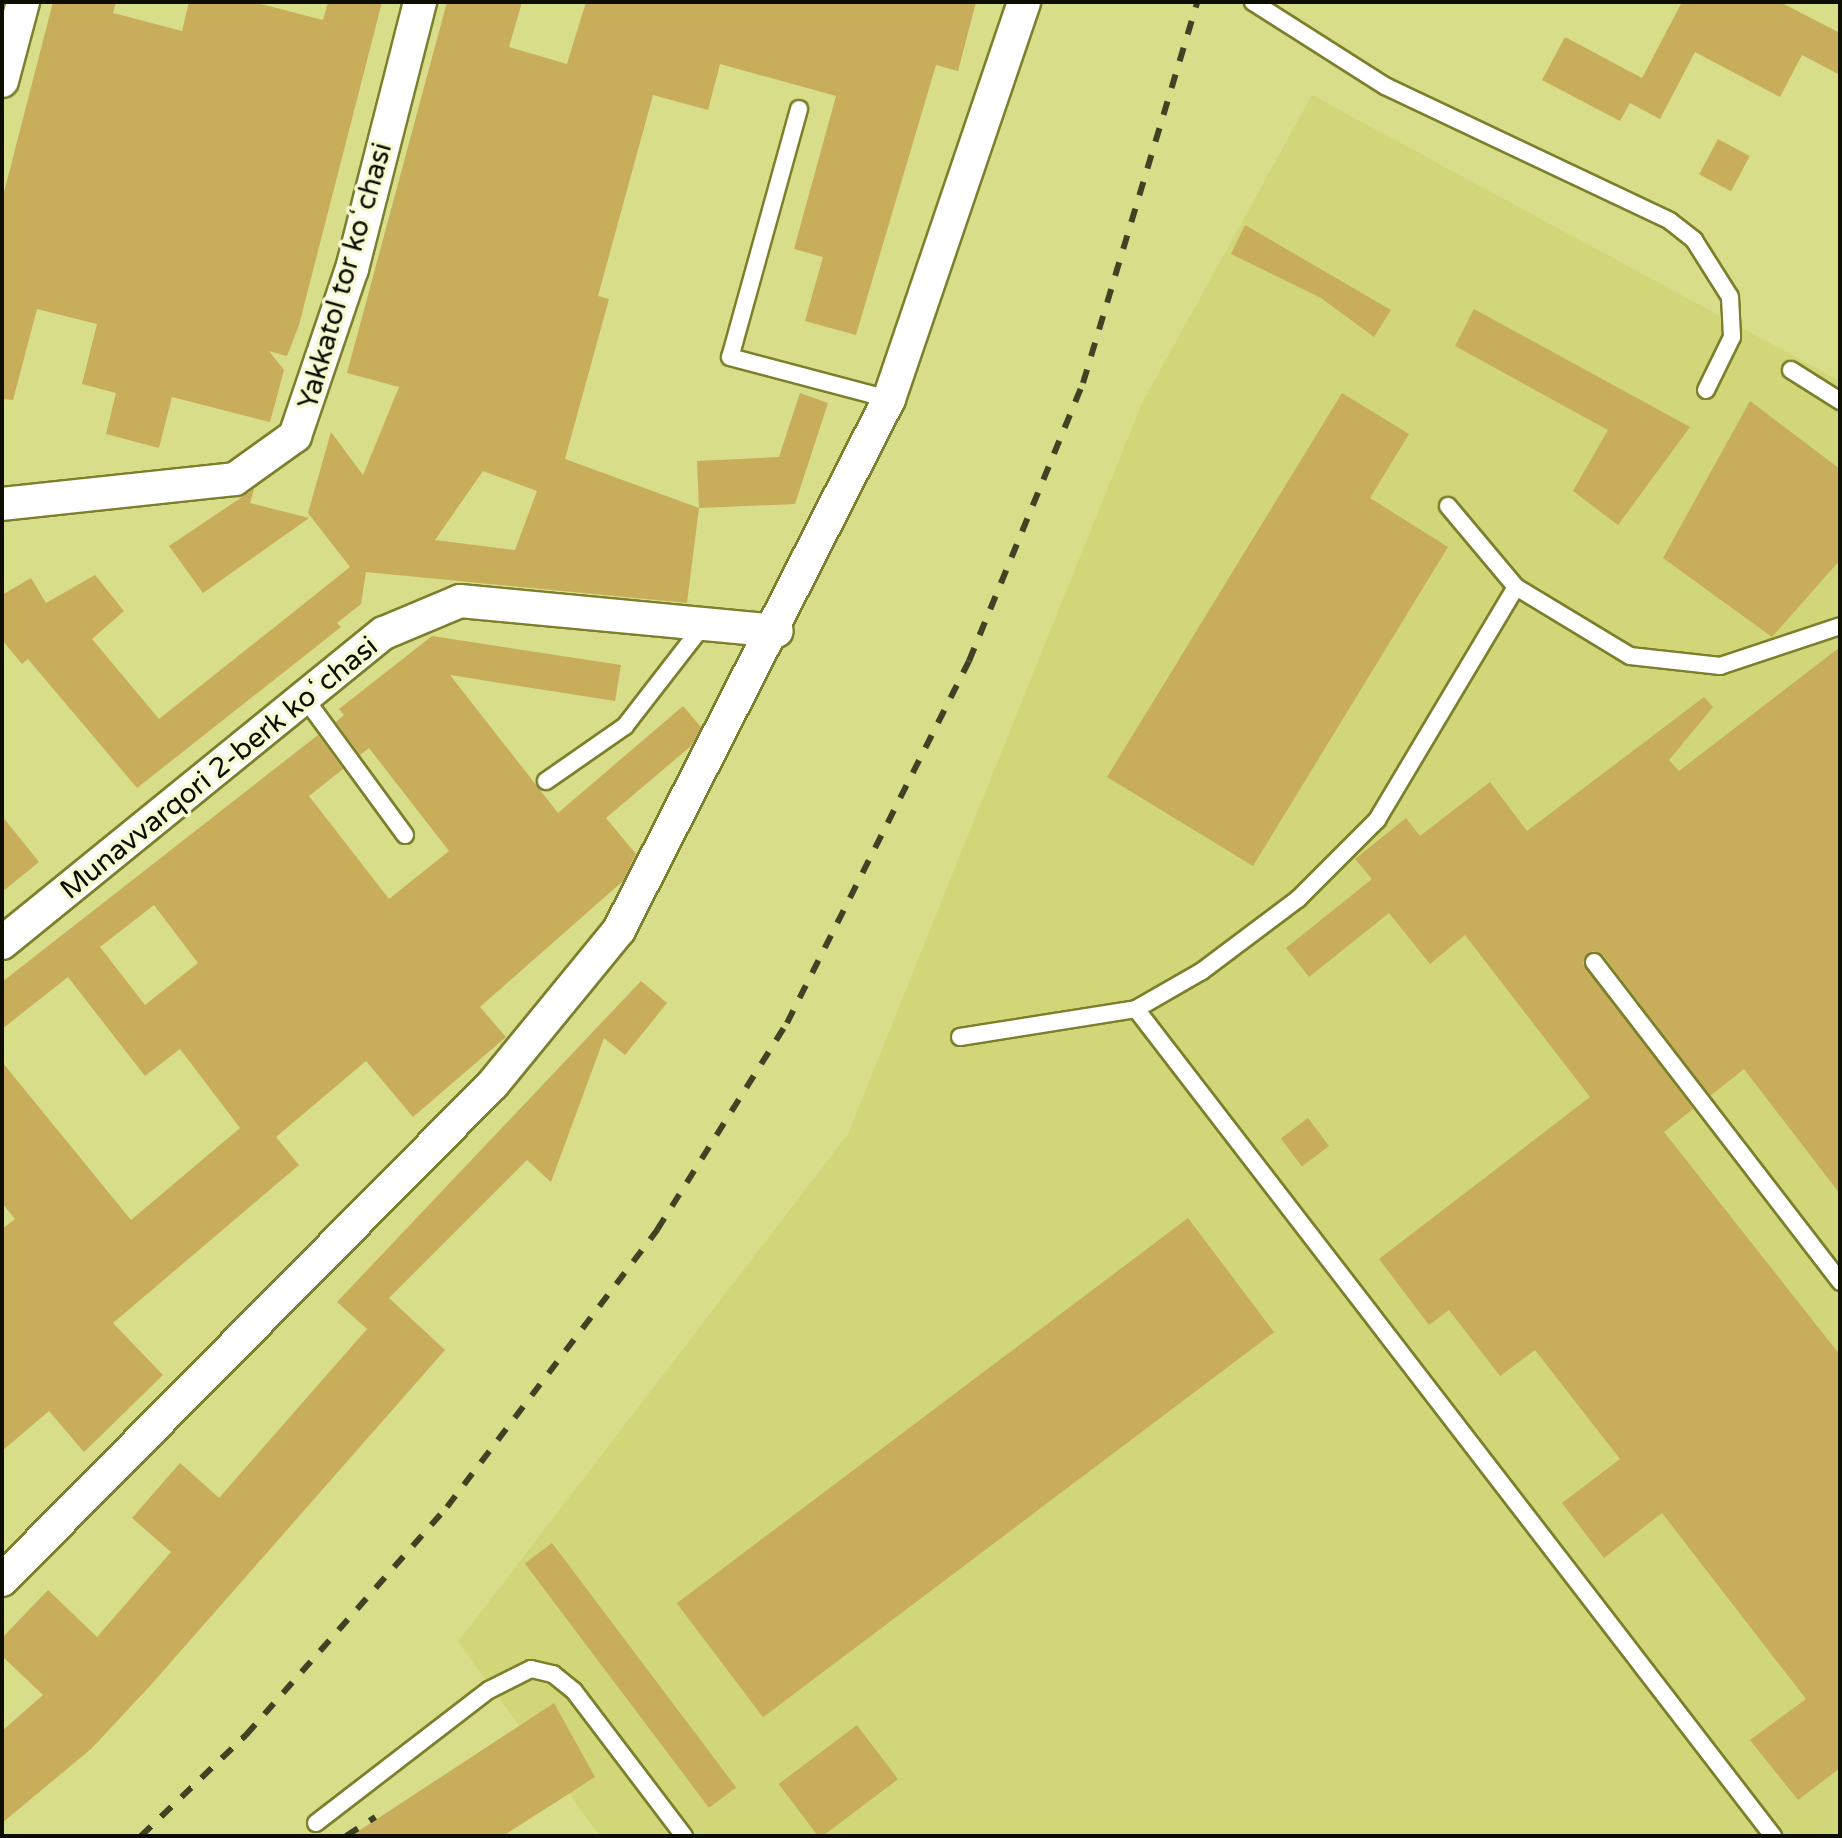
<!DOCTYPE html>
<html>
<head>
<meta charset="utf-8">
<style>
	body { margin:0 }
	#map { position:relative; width:1842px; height:1838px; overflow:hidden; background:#d8dd89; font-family:"Varela Round",sans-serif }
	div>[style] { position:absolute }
	.built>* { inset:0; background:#d1d679 }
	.building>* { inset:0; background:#c8ad5b; transform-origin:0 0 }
	.roads { filter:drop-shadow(2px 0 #7c7f2b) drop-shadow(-2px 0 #7c7f2b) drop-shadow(0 2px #7c7f2b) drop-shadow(0 -2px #7c7f2b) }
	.lane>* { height:16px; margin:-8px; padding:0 8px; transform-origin:8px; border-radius:8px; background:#fff }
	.street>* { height:32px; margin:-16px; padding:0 16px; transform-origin:16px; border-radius:16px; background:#fff }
	.rail>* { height:6px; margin-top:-3px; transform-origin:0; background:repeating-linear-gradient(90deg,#414223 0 14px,transparent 0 28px) }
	span { translate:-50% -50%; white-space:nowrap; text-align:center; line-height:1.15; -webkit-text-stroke:7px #f7fbd2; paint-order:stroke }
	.street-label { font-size:28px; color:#0d0d00 }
	.frame { position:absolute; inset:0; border:4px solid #0d0d00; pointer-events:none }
</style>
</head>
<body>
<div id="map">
	<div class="built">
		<i style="clip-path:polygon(1312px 95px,1840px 381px,1840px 1836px,600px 1836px,458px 1642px,848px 1134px,1141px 405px)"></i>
	</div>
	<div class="building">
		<i style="clip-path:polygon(53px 2px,116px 2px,113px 13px,182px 31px,189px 2px,253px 2px,323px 20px,328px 2px,382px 2px,299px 325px,287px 356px,269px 351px,284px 370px,270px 422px,172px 397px,159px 448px,106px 434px,116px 393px,82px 384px,97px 324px,37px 309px,13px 400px,2px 399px,2px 200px)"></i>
		<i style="clip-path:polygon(evenodd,447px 2px,522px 2px,509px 47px,567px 64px,586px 2px,976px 2px,958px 71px,936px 65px,856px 335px,805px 321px,823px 257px,794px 249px,836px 96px,720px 64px,708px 110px,653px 95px,598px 296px,609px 299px,565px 459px,699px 508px,687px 603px,366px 572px,361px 604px,337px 623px,341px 627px,137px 788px,28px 659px,22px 664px,2px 640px,2px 595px,31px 578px,46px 603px,95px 575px,124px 611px,92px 639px,159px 719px,350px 567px,308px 513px,331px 432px,363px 475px,399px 387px,347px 373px,447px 2px,483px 471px,537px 491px,515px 550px,435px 540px,483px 471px)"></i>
		<i style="clip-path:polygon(1682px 2px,1780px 2px,1840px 33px,1840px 75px,1802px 55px,1780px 97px,1695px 52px,1660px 119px,1630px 103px,1620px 121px,1542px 80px,1565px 37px,1642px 78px)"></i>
		<i style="left:1718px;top:139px;width:36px;height:40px;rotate:28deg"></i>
		<i style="clip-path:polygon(1245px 225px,1391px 310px,1374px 337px,1321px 298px,1231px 254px)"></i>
		<i style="clip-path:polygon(1474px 309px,1690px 427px,1618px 525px,1573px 491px,1608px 430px,1455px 346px)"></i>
		<i style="clip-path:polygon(800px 393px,828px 403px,795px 504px,699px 508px,697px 461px,779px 457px)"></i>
		<i style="clip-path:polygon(1342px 393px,1409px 434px,1370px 498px,1448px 547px,1253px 866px,1107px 777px)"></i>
		<i style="clip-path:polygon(1750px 401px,1840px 469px,1840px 560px,1772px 637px,1663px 558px)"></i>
		<i style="clip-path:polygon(254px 489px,250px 503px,309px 518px,203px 593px,169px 546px)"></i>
		<i style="clip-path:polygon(evenodd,432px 636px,621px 665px,615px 701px,450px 675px,558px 813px,683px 706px,701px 727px,691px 746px,606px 818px,636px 854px,623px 881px,480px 1007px,506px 1037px,413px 1117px,366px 1061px,276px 1137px,299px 1165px,113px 1323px,163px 1375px,84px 1452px,49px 1411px,2px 1451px,2px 1229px,15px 1219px,2px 1203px,2px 1062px,131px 1220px,240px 1128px,180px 1049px,145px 1076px,68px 977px,2px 1029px,2px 982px,318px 735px,343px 769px,309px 796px,389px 899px,449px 851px,369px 748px,360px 755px,336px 722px,344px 715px,339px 709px,432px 636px,154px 905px,198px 963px,145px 1005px,100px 947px,154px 905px)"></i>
		<i style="clip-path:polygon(1840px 647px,1840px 1194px,1744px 1069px,1710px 1096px,1603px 955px,1592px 951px,1583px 963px,1693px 1109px,1664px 1132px,1840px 1355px,1840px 1768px,1798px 1800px,1750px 1740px,1806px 1699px,1662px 1513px,1604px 1558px,1562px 1503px,1620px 1459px,1535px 1350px,1500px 1376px,1449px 1310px,1429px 1325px,1379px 1259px,1590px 1097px,1465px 935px,1430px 964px,1389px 913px,1309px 977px,1286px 948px,1372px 879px,1355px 859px,1406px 818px,1420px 836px,1490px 782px,1527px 831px,1704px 697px,1713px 707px,1669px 760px,1679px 771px)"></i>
		<i style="clip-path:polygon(2px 816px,39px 862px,2px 892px)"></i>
		<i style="clip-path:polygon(641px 981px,667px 1003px,625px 1055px,604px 1038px,551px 1182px,527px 1160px,389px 1298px,445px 1350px,149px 1687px,91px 1749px,2px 1823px,2px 1731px,43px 1695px,2px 1656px,2px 1638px,48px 1590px,97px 1637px,171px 1552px,132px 1518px,180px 1463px,219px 1498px,367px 1329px,337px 1302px)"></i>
		<i style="left:1308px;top:1118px;width:35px;height:34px;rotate:53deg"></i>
		<i style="left:1188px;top:1218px;width:143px;height:640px;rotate:53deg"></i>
		<i style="left:552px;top:1543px;width:306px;height:34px;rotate:53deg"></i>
		<i style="clip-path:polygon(554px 1703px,595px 1777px,503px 1836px,351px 1836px)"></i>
		<i style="left:857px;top:1725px;width:68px;height:98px;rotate:53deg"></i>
	</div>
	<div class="roads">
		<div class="lane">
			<i style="left:1253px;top:2px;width:156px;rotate:32.5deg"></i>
			<i style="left:1385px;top:86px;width:315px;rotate:25.3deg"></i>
			<i style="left:1670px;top:221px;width:31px;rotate:38deg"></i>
			<i style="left:1694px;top:240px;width:67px;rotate:57.7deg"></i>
			<i style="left:1730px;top:297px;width:40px;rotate:87.1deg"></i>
			<i style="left:1732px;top:337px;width:59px;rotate:116.1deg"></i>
			<i style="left:799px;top:109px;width:257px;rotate:105.5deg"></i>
			<i style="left:730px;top:357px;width:164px;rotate:14.8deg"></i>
			<i style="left:1791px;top:370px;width:58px;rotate:32.3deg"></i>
			<i style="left:1448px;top:506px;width:106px;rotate:50deg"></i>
			<i style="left:1516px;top:587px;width:133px;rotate:31.2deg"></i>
			<i style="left:1630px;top:656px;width:91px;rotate:6.3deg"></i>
			<i style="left:1720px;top:666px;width:126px;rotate:-18.4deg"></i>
			<i style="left:304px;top:697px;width:171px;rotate:53.8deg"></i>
			<i style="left:546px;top:781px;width:96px;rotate:-34.8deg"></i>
			<i style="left:625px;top:726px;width:129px;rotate:-52.2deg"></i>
			<i style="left:1594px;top:962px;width:404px;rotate:52.4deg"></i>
			<i style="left:1136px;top:1009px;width:1044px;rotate:52.39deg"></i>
			<i style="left:960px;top:1037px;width:178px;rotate:-9deg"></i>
			<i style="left:1136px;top:1009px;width:76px;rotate:-29.9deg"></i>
			<i style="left:1202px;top:971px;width:120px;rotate:-36.9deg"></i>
			<i style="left:1298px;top:899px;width:112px;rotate:-45deg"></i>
			<i style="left:1377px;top:820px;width:271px;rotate:-59.2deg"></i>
			<i style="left:316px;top:1823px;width:218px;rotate:-37.6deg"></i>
			<i style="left:489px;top:1690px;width:47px;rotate:-26.6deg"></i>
			<i style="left:531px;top:1669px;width:23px;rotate:13deg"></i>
			<i style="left:553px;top:1674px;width:27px;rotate:39deg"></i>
			<i style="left:574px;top:1691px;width:182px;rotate:52.8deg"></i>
		</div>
		<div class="street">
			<i style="left:2px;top:81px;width:82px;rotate:-75.1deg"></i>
			<i style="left:2px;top:504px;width:234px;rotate:-6.1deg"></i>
			<i style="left:235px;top:479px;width:74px;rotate:-35.6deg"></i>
			<i style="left:295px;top:436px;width:176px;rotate:-71.2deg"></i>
			<i style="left:352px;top:269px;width:276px;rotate:-75.7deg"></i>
			<i style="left:2px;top:943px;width:492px;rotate:-39.1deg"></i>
			<i style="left:384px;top:633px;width:82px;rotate:-22.8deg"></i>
			<i style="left:460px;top:601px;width:318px;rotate:5.4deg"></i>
			<i style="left:2px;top:1580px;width:698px;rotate:-45.29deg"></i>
			<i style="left:493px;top:1084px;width:199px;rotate:-50.7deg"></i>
			<i style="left:619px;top:930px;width:596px;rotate:-63.05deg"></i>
			<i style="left:889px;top:399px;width:419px;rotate:-71.2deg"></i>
		</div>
	</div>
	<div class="rail">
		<i style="left:141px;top:1836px;width:146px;rotate:-43.9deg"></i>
		<i style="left:246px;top:1735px;width:304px;rotate:-48.6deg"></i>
		<i style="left:447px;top:1507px;width:348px;rotate:-52.8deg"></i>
		<i style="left:657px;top:1230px;width:244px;rotate:-57.9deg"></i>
		<i style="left:787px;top:1023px;width:405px;rotate:-63.3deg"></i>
		<i style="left:969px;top:661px;width:300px;rotate:-67.7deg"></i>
		<i style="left:1083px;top:383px;width:398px;rotate:-73.3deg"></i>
		<i style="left:346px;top:1836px;width:35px;rotate:-33deg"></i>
	</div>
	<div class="street-label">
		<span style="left:345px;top:276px;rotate:-74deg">Yakkatol tor koʻchasi</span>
		<span style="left:219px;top:768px;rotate:-39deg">Munavvarqori 2-berk koʻchasi</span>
	</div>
	<div class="frame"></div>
</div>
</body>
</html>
